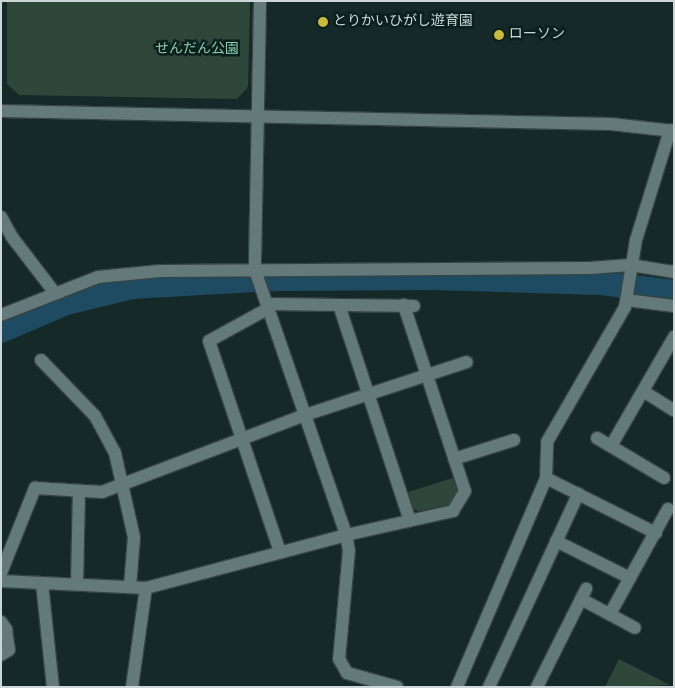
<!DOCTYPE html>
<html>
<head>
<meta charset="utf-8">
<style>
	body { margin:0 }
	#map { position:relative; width:675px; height:688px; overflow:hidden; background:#162929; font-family:Overpass,"Noto Sans JP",sans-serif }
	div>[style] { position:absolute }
	.green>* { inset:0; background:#2f473a }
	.river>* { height:24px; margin:-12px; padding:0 12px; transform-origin:12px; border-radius:12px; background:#1e4b62 }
	.roads { filter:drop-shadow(1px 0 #364444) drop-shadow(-1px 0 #364444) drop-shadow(0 1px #364444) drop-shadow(0 -1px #364444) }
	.minor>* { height:12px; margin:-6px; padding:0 6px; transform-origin:6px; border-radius:6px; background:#647979 }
	.tertiary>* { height:12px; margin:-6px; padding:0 6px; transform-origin:6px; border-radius:6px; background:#647979 }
	.dots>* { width:14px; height:14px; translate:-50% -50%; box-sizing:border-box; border:2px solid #0c1f1f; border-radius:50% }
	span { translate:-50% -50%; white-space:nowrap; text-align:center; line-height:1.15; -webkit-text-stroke:5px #0c1f1f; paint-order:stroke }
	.poi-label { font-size:14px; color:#cbd7d7 }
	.left { translate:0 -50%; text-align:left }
	.park-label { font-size:14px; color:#88d1a9 }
	.frame { position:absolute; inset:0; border:2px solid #cbd7d7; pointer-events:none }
</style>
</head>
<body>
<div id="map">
	<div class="green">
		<i style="clip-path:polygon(7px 1px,250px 1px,248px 87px,237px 99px,19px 95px,7px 84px)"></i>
		<i style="clip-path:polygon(456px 477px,460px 487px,451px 504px,419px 511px,411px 508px,405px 493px)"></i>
		<i style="clip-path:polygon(619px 659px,670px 685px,605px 687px)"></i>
	</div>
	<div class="river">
		<i style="left:1px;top:331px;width:71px;rotate:-23.3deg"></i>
		<i style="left:66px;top:303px;width:68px;rotate:-13.6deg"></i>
		<i style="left:132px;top:287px;width:144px;rotate:-3.2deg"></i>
		<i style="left:276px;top:279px;width:157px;rotate:-0.4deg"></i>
		<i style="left:433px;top:278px;width:168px;rotate:1.7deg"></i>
		<i style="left:601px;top:283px;width:74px;rotate:7deg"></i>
	</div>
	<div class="roads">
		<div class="minor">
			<i style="left:260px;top:1px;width:269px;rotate:91.1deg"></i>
			<i style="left:255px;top:270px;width:280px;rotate:71deg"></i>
			<i style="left:346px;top:535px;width:15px;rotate:79deg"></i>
			<i style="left:349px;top:550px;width:109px;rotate:95.2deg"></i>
			<i style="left:339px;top:659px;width:16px;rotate:60deg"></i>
			<i style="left:347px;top:673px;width:52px;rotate:15.6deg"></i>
			<i style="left:1px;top:217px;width:23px;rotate:61deg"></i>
			<i style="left:12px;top:237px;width:71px;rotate:52.5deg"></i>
			<i style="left:626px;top:300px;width:48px;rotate:7.1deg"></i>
			<i style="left:268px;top:304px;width:146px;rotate:0.8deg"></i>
			<i style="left:339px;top:305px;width:227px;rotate:71.8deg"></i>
			<i style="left:269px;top:308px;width:68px;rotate:151.2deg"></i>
			<i style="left:209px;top:341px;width:223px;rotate:71.4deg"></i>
			<i style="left:1px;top:315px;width:104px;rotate:-21.4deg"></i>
			<i style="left:98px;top:277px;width:62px;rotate:-5.5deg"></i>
			<i style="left:160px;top:271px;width:430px;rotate:-0.4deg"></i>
			<i style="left:590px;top:268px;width:40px;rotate:-4.3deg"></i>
			<i style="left:630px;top:265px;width:45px;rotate:9deg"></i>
			<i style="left:41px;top:360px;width:78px;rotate:46deg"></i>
			<i style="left:95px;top:416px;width:42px;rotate:61.6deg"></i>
			<i style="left:115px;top:453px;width:86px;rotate:77.3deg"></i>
			<i style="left:134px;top:537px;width:50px;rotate:94.6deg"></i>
			<i style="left:643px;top:391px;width:36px;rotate:32deg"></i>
			<i style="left:597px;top:438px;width:78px;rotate:30.8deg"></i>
			<i style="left:611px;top:446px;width:126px;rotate:-60deg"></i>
			<i style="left:454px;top:459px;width:63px;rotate:-17.6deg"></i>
			<i style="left:546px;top:478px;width:123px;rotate:26.6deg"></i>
			<i style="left:346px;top:535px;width:110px;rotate:-12.6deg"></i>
			<i style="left:453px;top:511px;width:23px;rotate:-59deg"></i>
			<i style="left:465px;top:491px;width:196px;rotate:-108.2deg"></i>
			<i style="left:556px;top:541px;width:83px;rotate:26.6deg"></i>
			<i style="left:1px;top:573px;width:92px;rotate:-68.2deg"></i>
			<i style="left:35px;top:488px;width:67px;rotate:3.4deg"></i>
			<i style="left:102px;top:492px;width:217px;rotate:-20.8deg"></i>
			<i style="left:305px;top:415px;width:170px;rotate:-18.1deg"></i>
			<i style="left:42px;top:583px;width:105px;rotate:84deg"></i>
			<i style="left:77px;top:584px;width:93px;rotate:-88.8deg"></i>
			<i style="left:581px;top:599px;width:61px;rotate:28.2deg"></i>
			<i style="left:610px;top:614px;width:120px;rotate:-61.1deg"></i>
			<i style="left:1px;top:622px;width:9px;rotate:54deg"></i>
			<i style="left:6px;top:629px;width:21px;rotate:82deg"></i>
			<i style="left:9px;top:650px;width:9px;rotate:148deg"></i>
			<i style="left:132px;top:687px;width:100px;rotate:-82deg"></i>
			<i style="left:457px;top:687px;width:227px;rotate:-66.9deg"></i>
			<i style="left:546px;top:478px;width:36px;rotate:-88deg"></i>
			<i style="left:547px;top:442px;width:156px;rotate:-60deg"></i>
			<i style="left:625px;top:307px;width:68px;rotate:-80.7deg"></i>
			<i style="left:636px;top:240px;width:115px;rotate:-72.8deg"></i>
			<i style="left:489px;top:687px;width:213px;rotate:-65.2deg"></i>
			<i style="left:537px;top:687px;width:110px;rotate:-63.4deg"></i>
		</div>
		<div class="tertiary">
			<i style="left:1px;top:111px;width:610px;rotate:1.22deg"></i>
			<i style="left:611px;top:124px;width:63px;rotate:6.3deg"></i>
			<i style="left:1px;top:581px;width:145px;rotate:2.8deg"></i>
			<i style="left:146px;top:588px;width:207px;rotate:-14.8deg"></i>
		</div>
	</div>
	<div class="dots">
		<i style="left:323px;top:22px;background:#c8bb3b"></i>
		<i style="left:499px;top:35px;background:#c8bb3b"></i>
	</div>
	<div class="poi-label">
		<span class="left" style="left:333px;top:22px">とりかいひがし遊育園</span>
		<span class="left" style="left:509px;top:35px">ローソン</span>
	</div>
	<div class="park-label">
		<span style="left:197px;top:50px">せんだん公園</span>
	</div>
	<div class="frame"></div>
</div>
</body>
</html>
